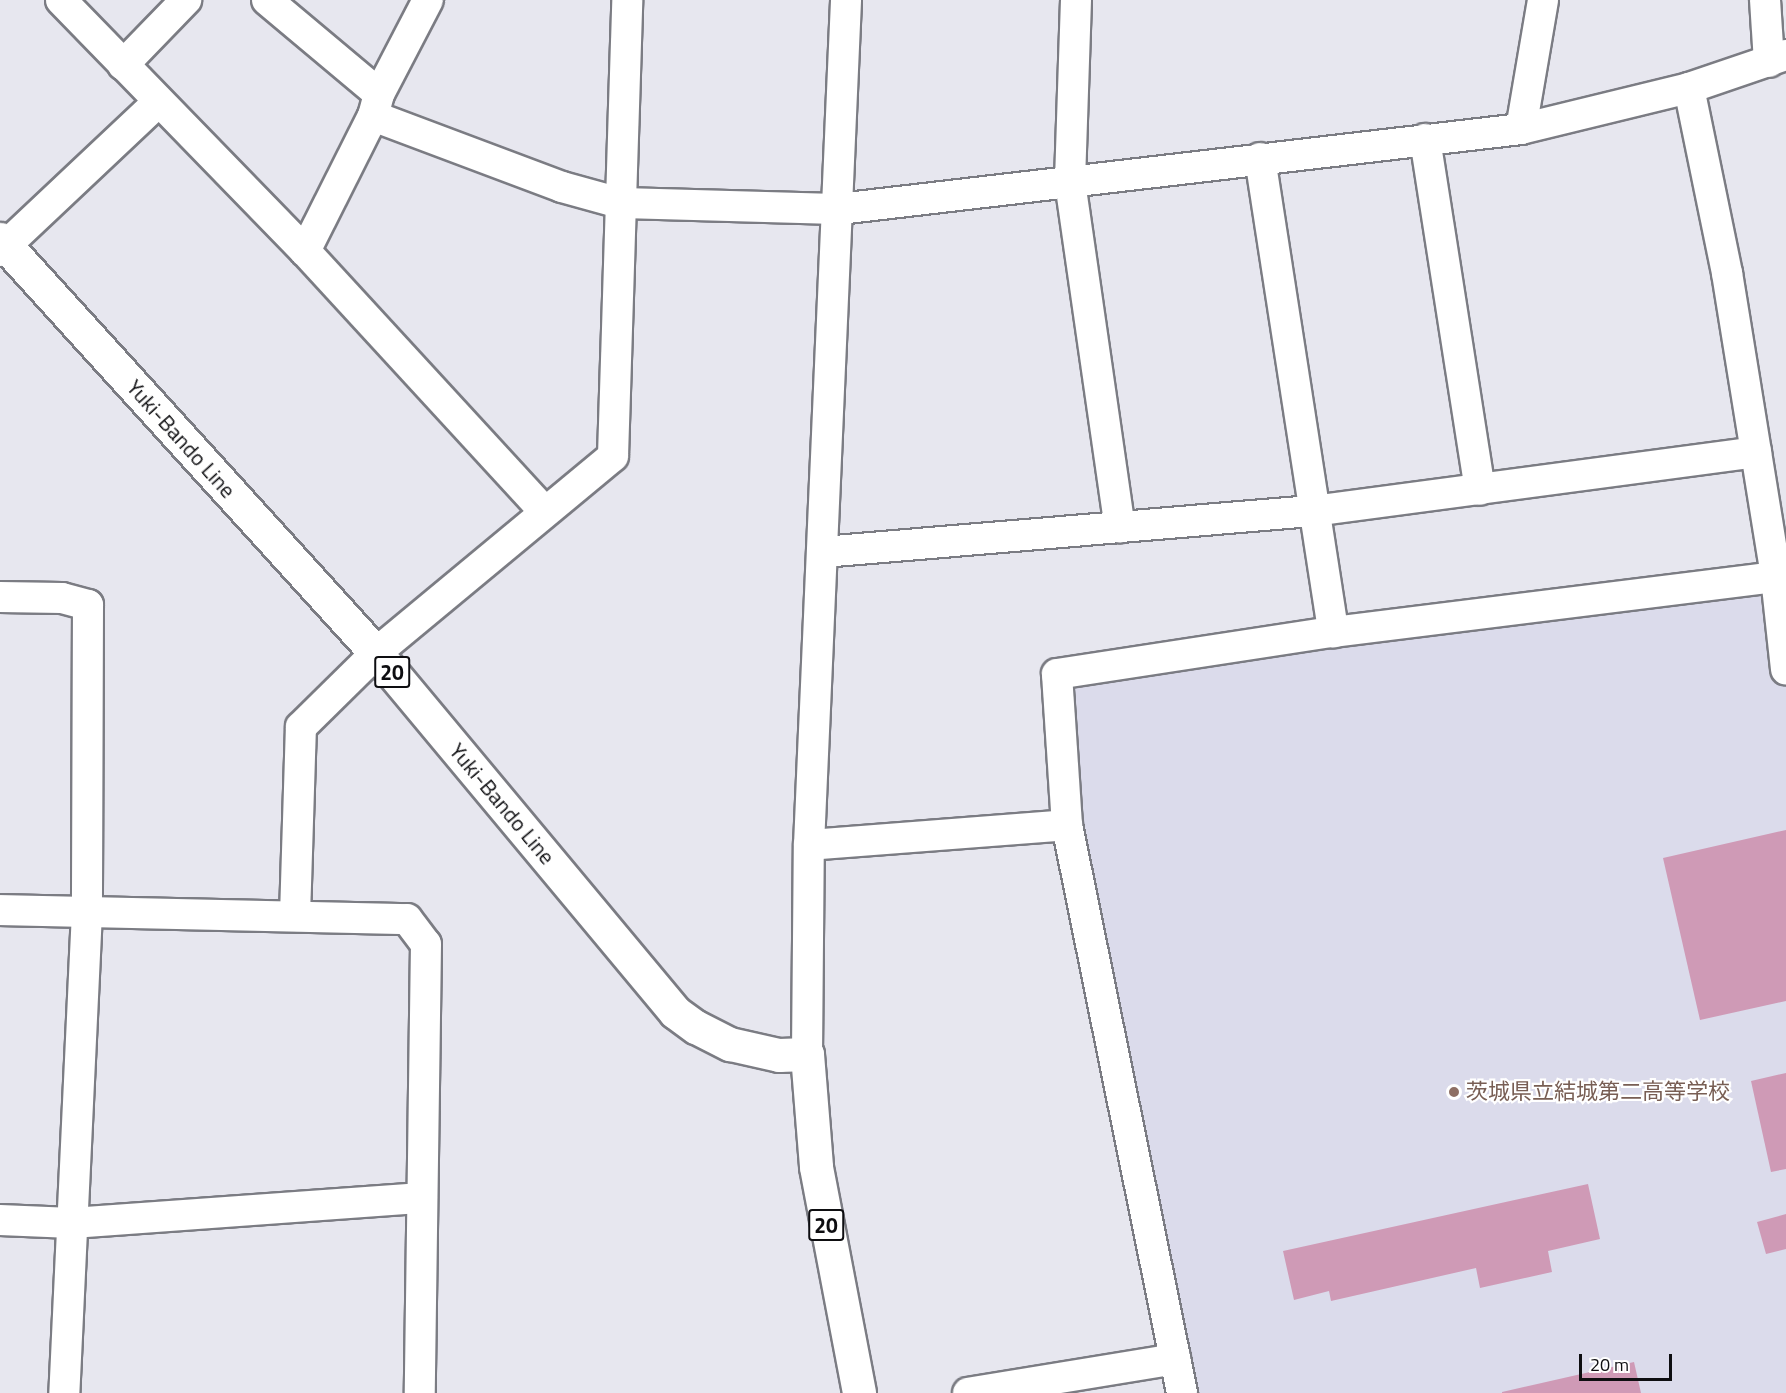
<!DOCTYPE html>
<html>
<head>
<meta charset="utf-8">
<style>
	body { margin:0 }
	#map { position:relative; width:1786px; height:1393px; overflow:hidden; background:#e7e7ef; font-family:"Titillium Web","Noto Sans JP",sans-serif }
	div>[style] { position:absolute }
	.built>* { inset:0; background:#dbdbeb }
	.building>* { inset:0; background:#cf9ab6 }
	.roads { filter:drop-shadow(2px 0 #7b7c83) drop-shadow(-2px 0 #7b7c83) drop-shadow(0 2px #7b7c83) drop-shadow(0 -2px #7b7c83) }
	.minor>* { height:30px; margin:-15px; padding:0 15px; transform-origin:15px; border-radius:15px; background:#fff }
	.major>* { height:33px; margin:-16.5px; padding:0 16.5px; transform-origin:16.5px; border-radius:16.5px; background:#fff }
	.dots>* { width:16px; height:16px; translate:-50% -50%; box-sizing:border-box; border:3px solid #fff; border-radius:50% }
	span { translate:-50% -50%; white-space:nowrap; text-align:center; line-height:1.15; -webkit-text-stroke:4.5px #fff; paint-order:stroke }
	.shield-label span { padding:2px 4px; background:#fff; border:2px solid; border-radius:4px; -webkit-text-stroke-width:0 }
	.shield-label { font-size:21px; color:#0e0e11; font-weight:700 }
	.street-label { font-size:22px; color:#0e0e11 }
	.education-label { font-size:22px; color:#785e54 }
	.left { translate:0 -50%; text-align:left }
	.scale { position:absolute; left:1579px; top:1354px; width:93px; height:27px; box-sizing:border-box; border:3px solid #0e0e11; border-top:0; padding-left:8px; font-size:18px; line-height:21px; white-space:nowrap; color:#0e0e11; -webkit-text-stroke:4px #fff; paint-order:stroke }
</style>
</head>
<body>
<div id="map">
	<div class="built">
		<i style="clip-path:polygon(1776px 577px,1786px 669px,1786px 1393px,1184px 1393px,1067px 825px,1057px 674px)"></i>
	</div>
	<div class="building">
		<i style="clip-path:polygon(1786px 830px,1786px 1001px,1700px 1020px,1663px 858px)"></i>
		<i style="clip-path:polygon(1786px 1073px,1786px 1169px,1771px 1172px,1751px 1081px)"></i>
		<i style="clip-path:polygon(1588px 1184px,1600px 1239px,1548px 1251px,1552px 1272px,1480px 1288px,1476px 1268px,1331px 1301px,1329px 1291px,1294px 1300px,1283px 1251px)"></i>
		<i style="clip-path:polygon(1786px 1214px,1786px 1249px,1766px 1254px,1757px 1222px)"></i>
		<i style="clip-path:polygon(1634px 1362px,1641px 1393px,1502px 1393px,1502px 1392px)"></i>
	</div>
	<div class="roads">
		<div class="minor">
			<i style="left:61px;top:0;width:350px;rotate:45.8deg"></i>
			<i style="left:305px;top:251px;width:352px;rotate:47.4deg"></i>
			<i style="left:267px;top:0;width:146px;rotate:40deg"></i>
			<i style="left:379px;top:94px;width:23px;rotate:105deg"></i>
			<i style="left:373px;top:116px;width:202px;rotate:20.6deg"></i>
			<i style="left:562px;top:187px;width:60px;rotate:15.4deg"></i>
			<i style="left:620px;top:203px;width:219px;rotate:1.6deg"></i>
			<i style="left:839px;top:209px;width:687px;rotate:-6.69deg"></i>
			<i style="left:1521px;top:129px;width:173px;rotate:-13.7deg"></i>
			<i style="left:1689px;top:88px;width:102px;rotate:-18.8deg"></i>
			<i style="left:1076px;top:0;width:182px;rotate:91.9deg"></i>
			<i style="left:1070px;top:182px;width:349px;rotate:81.8deg"></i>
			<i style="left:1765px;top:0;width:62px;rotate:86.3deg"></i>
			<i style="left:123px;top:65px;width:91px;rotate:-45.9deg"></i>
			<i style="left:1689px;top:88px;width:189px;rotate:78.4deg"></i>
			<i style="left:1727px;top:273px;width:308px;rotate:80.8deg"></i>
			<i style="left:1776px;top:577px;width:93px;rotate:83.8deg"></i>
			<i style="left:379px;top:94px;width:106px;rotate:-62.5deg"></i>
			<i style="left:1521px;top:129px;width:131px;rotate:-80.3deg"></i>
			<i style="left:1425px;top:139px;width:355px;rotate:81.1deg"></i>
			<i style="left:1260px;top:158px;width:480px;rotate:81.2deg"></i>
			<i style="left:0;top:251px;width:216px;rotate:-43.3deg"></i>
			<i style="left:305px;top:251px;width:151px;rotate:-63.3deg"></i>
			<i style="left:823px;top:552px;width:493px;rotate:-4.8deg"></i>
			<i style="left:1314px;top:511px;width:446px;rotate:-7.6deg"></i>
			<i style="left:0;top:597px;width:62px;rotate:0.9deg"></i>
			<i style="left:62px;top:598px;width:27px;rotate:15deg"></i>
			<i style="left:88px;top:605px;width:307px;rotate:90.2deg"></i>
			<i style="left:87px;top:912px;width:482px;rotate:92.7deg"></i>
			<i style="left:1067px;top:825px;width:580px;rotate:78.55deg"></i>
			<i style="left:809px;top:845px;width:259px;rotate:-4.4deg"></i>
			<i style="left:1067px;top:825px;width:151px;rotate:-93.8deg"></i>
			<i style="left:1057px;top:674px;width:279px;rotate:-8.7deg"></i>
			<i style="left:1333px;top:632px;width:446px;rotate:-7.1deg"></i>
			<i style="left:0;top:910px;width:407px;rotate:1.3deg"></i>
			<i style="left:407px;top:919px;width:31px;rotate:53deg"></i>
			<i style="left:426px;top:944px;width:449px;rotate:90.8deg"></i>
			<i style="left:295px;top:916px;width:189px;rotate:-88.2deg"></i>
			<i style="left:301px;top:727px;width:105px;rotate:-44.6deg"></i>
			<i style="left:376px;top:653px;width:308px;rotate:-39.7deg"></i>
			<i style="left:613px;top:456px;width:456px;rotate:-88.2deg"></i>
			<i style="left:807px;top:1054px;width:209px;rotate:-89.5deg"></i>
			<i style="left:809px;top:845px;width:846px;rotate:-87.49deg"></i>
			<i style="left:0;top:1220px;width:72px;rotate:2.4deg"></i>
			<i style="left:72px;top:1223px;width:351px;rotate:-4.1deg"></i>
			<i style="left:968px;top:1393px;width:210px;rotate:-9.3deg"></i>
		</div>
		<div class="major">
			<i style="left:0;top:239px;width:559px;rotate:47.75deg"></i>
			<i style="left:376px;top:653px;width:467px;rotate:50.2deg"></i>
			<i style="left:675px;top:1012px;width:26px;rotate:36deg"></i>
			<i style="left:696px;top:1027px;width:38px;rotate:27deg"></i>
			<i style="left:730px;top:1044px;width:50px;rotate:12.7deg"></i>
			<i style="left:779px;top:1055px;width:28px;rotate:-2deg"></i>
			<i style="left:807px;top:1054px;width:113px;rotate:85.4deg"></i>
			<i style="left:816px;top:1167px;width:230px;rotate:79.2deg"></i>
		</div>
	</div>
	<div class="dots">
		<i style="left:1454px;top:1092px;background:#8d6e63"></i>
	</div>
	<div class="shield-label">
		<span style="left:392px;top:672px">20</span>
		<span style="left:826px;top:1225px">20</span>
	</div>
	<div class="street-label">
		<span style="left:181px;top:439px;rotate:48deg">Yuki-Bando Line</span>
		<span style="left:502px;top:804px;rotate:50deg">Yuki-Bando Line</span>
	</div>
	<div class="education-label">
		<span class="left" style="left:1466px;top:1092px">茨城県立結城第二高等学校</span>
	</div>
	<div class="scale">20 m</div>
</div>
</body>
</html>
